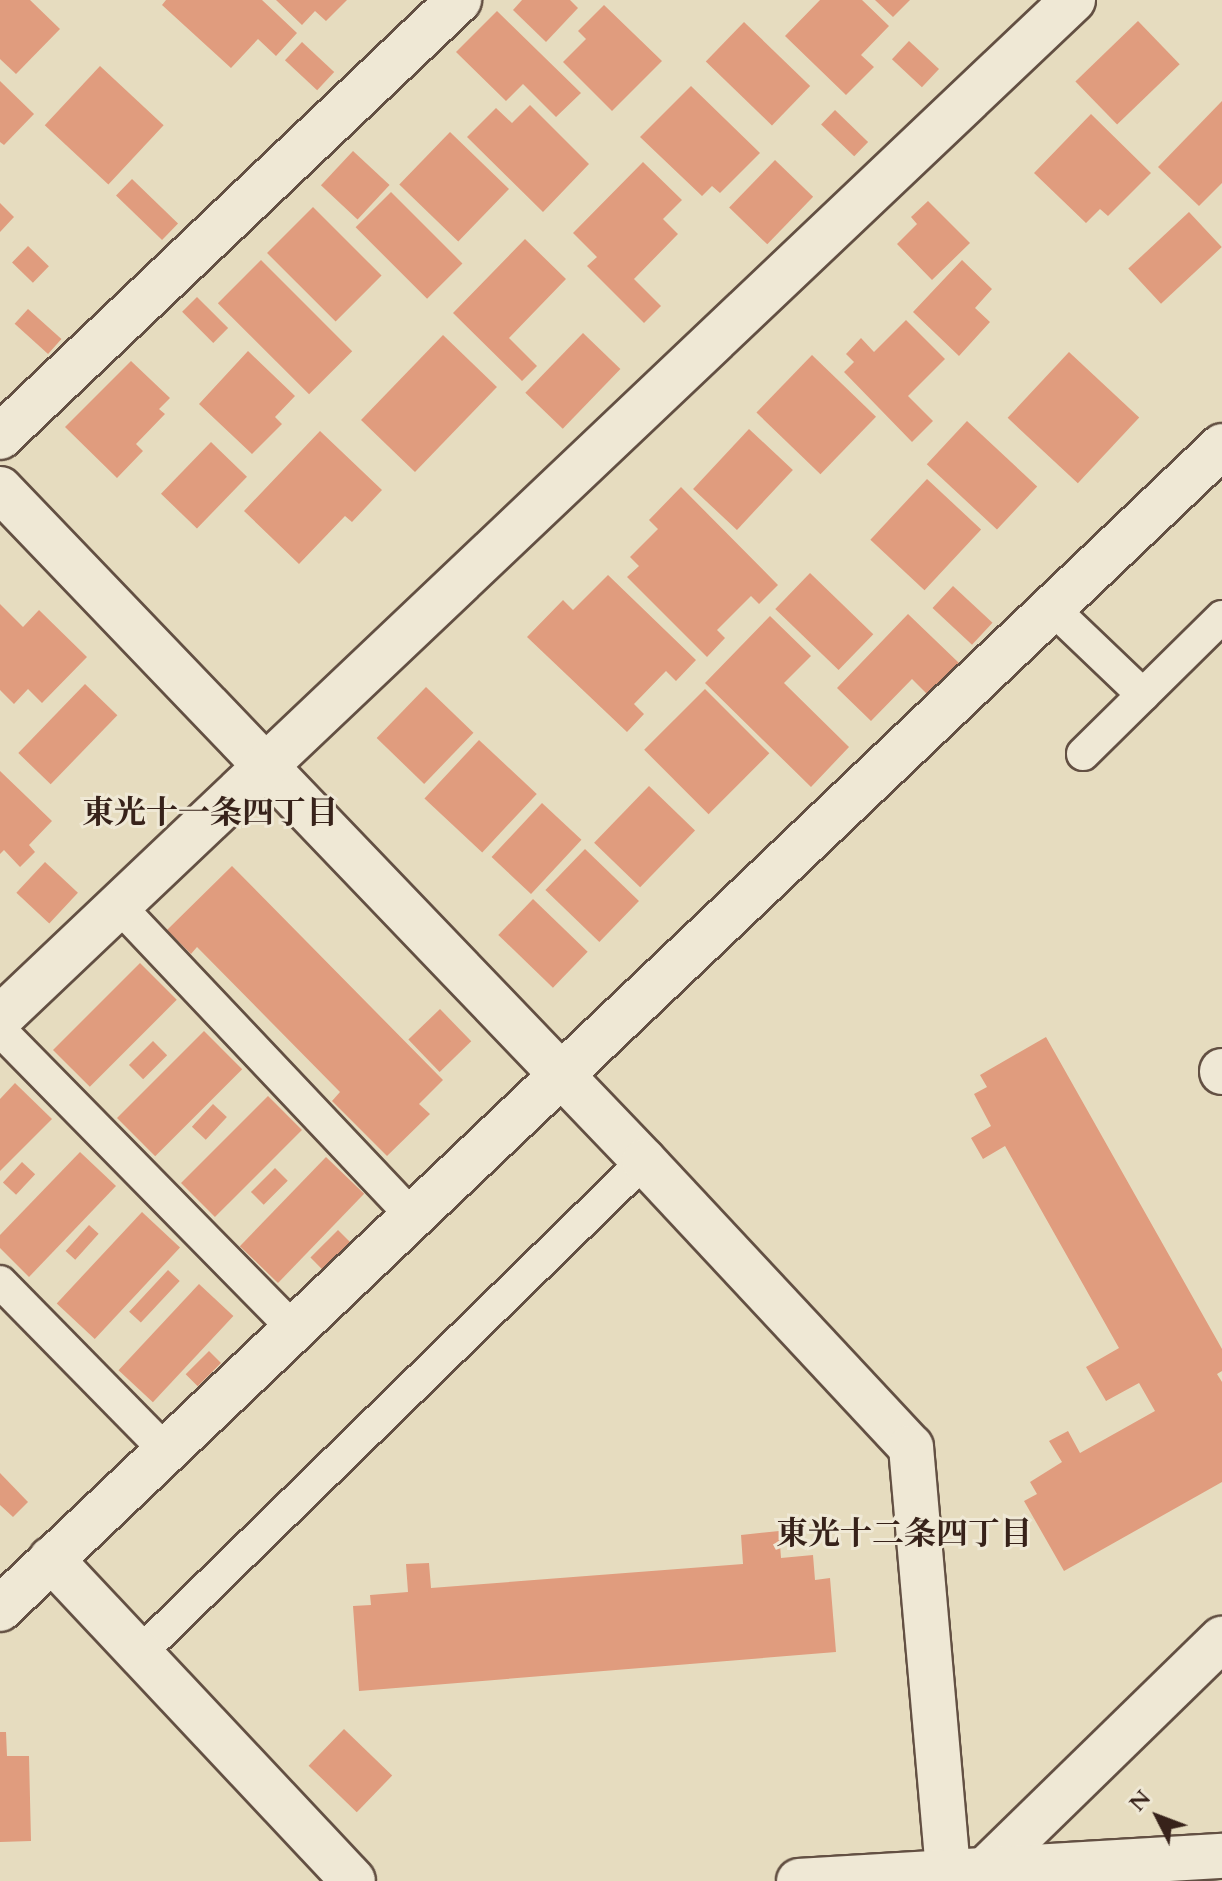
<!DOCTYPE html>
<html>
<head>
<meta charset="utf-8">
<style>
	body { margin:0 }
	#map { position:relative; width:1222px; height:1881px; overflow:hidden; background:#e6dcbf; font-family:Cardo,"Noto Serif JP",serif }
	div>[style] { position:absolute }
	.building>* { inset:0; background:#e09c7e; transform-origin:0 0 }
	.roads { filter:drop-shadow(2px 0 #635043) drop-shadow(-2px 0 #635043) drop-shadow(0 2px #635043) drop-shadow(0 -2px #635043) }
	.service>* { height:32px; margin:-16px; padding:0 16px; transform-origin:16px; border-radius:16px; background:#efe8d5 }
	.minor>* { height:44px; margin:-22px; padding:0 22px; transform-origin:22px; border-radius:22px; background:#efe8d5 }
	.tertiary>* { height:44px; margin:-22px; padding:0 22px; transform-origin:22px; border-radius:22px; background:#efe8d5 }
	span { translate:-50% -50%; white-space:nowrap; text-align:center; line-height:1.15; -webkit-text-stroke:6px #efe8d5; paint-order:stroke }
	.neighbourhood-label { font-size:32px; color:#37221a; font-weight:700 }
	.north { position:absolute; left:1118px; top:1777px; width:80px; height:80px; -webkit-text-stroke:6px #efe8d5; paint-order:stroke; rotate:312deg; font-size:22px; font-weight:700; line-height:32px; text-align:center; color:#37221a }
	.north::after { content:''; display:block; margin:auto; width:28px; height:36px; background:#37221a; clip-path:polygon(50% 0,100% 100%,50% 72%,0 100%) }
</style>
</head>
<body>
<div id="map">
	<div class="building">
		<i style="clip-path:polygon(0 0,30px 0,60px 29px,16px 74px,0 59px)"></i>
		<i style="clip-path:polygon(166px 0,262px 0,297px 33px,276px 56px,258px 39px,231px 68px,162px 5px)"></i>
		<i style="clip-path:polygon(276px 0,347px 0,326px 21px,315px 11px,302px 25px)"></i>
		<i style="clip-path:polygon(522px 0,570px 0,578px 8px,546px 42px,513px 10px)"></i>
		<i style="clip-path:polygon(820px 0,862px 0,889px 26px,861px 55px,874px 67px,846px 95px,785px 36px)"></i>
		<i style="clip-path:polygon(875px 0,910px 0,893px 17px)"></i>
		<i style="clip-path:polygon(604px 5px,662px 61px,612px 111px,563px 62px,586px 39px,578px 31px)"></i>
		<i style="clip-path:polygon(497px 11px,581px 93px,556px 117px,523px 84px,506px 101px,456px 52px)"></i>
		<i style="left:1138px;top:21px;width:60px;height:87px;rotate:46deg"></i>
		<i style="left:744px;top:22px;width:92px;height:55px;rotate:44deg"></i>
		<i style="left:909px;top:41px;width:41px;height:25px;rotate:43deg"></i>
		<i style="left:302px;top:42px;width:44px;height:25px;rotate:43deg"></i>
		<i style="left:100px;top:66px;width:87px;height:81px;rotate:43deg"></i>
		<i style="clip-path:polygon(0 81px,34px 114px,4px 145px,0 142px)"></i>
		<i style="clip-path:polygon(691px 86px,760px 153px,720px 193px,712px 186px,702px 196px,640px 137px)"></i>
		<i style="clip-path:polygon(1222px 101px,1222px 183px,1199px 206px,1158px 167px)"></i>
		<i style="clip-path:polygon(530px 105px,589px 164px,543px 212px,467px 137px,496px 108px,512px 123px)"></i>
		<i style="left:835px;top:110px;width:46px;height:20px;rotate:44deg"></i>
		<i style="clip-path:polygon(1091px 114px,1151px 173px,1108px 216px,1100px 209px,1086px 223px,1034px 173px)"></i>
		<i style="left:450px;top:132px;width:82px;height:73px;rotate:44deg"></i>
		<i style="left:353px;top:151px;width:50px;height:47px;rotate:43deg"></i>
		<i style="left:775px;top:160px;width:53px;height:66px;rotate:44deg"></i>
		<i style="clip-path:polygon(643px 162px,682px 200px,663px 219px,678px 234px,634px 279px,661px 306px,644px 323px,587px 266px,597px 257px,573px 233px)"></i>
		<i style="left:132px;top:179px;width:64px;height:23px;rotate:44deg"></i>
		<i style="left:391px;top:192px;width:101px;height:50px;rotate:45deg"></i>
		<i style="clip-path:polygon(928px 201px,970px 243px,932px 280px,897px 244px,917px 224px,911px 217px)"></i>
		<i style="clip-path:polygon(0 203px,14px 217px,0 232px)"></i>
		<i style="left:313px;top:207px;width:97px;height:65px;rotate:45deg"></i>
		<i style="left:1189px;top:212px;width:48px;height:83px;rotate:47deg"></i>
		<i style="clip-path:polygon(525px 239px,566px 279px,509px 338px,537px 366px,522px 381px,453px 313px)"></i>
		<i style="left:28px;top:246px;width:29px;height:23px;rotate:44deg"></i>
		<i style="left:261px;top:260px;width:129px;height:61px;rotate:45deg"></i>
		<i style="clip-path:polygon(962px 260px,992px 289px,975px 308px,990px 322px,959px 356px,913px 312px)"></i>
		<i style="left:197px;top:297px;width:44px;height:21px;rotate:45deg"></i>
		<i style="left:28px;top:309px;width:45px;height:20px;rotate:42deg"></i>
		<i style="clip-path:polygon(906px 320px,945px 359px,908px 396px,933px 421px,912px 442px,844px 372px,854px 362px,846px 354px,861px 338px,874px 352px)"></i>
		<i style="left:583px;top:333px;width:52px;height:83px;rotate:44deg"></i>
		<i style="left:443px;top:335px;width:75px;height:118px;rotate:44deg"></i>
		<i style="clip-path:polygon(248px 351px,295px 396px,275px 417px,282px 424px,252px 454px,199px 404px)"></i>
		<i style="left:1069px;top:352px;width:96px;height:90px;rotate:43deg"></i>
		<i style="left:812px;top:355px;width:89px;height:80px;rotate:44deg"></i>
		<i style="clip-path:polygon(131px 361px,170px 398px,159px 409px,165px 414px,136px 444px,143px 451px,117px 478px,65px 427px)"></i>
		<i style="left:967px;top:421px;width:96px;height:59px;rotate:43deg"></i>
		<i style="left:749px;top:429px;width:60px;height:82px;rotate:43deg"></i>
		<i style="clip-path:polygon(320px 431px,382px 490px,352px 522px,345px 516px,299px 564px,244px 511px)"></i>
		<i style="left:211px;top:442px;width:50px;height:72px;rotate:44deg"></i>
		<i style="left:927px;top:479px;width:74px;height:83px;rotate:43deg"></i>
		<i style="clip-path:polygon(681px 487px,778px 585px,759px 604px,751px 596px,717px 630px,725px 638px,707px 657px,627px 577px,639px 566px,630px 557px,658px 529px,649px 520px)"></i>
		<i style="left:810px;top:573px;width:88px;height:50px;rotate:44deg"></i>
		<i style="clip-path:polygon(608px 575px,696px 660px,676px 681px,666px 671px,634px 704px,644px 714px,627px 732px,527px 637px,563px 600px,573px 610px)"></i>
		<i style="left:953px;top:586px;width:54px;height:30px;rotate:43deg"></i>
		<i style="clip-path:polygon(0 604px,23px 627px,39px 610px,87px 657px,42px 703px,28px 689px,14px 704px,0 690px)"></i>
		<i style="clip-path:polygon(908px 614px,959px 663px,928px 695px,912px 679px,871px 721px,837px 688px)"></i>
		<i style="clip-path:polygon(770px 616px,811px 656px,784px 683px,849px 747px,811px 787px,705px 683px)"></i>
		<i style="left:85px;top:684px;width:45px;height:96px;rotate:44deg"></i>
		<i style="left:426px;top:687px;width:66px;height:71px;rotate:44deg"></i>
		<i style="left:705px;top:689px;width:91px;height:86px;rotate:45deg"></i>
		<i style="left:479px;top:740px;width:79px;height:80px;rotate:43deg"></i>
		<i style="clip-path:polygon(0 771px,52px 821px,29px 845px,35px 852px,20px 867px,4px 850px,0 854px)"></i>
		<i style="left:649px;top:786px;width:64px;height:79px;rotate:44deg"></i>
		<i style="left:542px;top:803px;width:54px;height:74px;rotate:43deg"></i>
		<i style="left:585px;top:849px;width:75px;height:57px;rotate:44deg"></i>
		<i style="left:45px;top:862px;width:45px;height:42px;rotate:43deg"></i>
		<i style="clip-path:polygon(232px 866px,443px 1080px,419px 1104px,430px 1114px,387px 1156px,332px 1101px,340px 1092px,197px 947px,191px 954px,167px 930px)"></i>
		<i style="left:533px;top:899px;width:76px;height:50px;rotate:44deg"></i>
		<i style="left:140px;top:963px;width:52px;height:123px;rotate:45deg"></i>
		<i style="left:440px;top:1009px;width:45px;height:44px;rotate:46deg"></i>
		<i style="left:204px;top:1031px;width:54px;height:123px;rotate:45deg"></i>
		<i style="clip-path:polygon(1046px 1037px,1222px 1349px,1222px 1371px,1217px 1374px,1222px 1382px,1222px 1482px,1064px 1571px,1024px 1501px,1037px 1494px,1030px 1482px,1062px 1462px,1049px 1441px,1068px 1431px,1080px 1453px,1155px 1411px,1139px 1383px,1106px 1401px,1086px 1367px,1119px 1348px,1005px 1146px,983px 1159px,971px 1138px,991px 1126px,974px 1094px,987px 1087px,980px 1075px)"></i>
		<i style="left:153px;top:1041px;width:20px;height:34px;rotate:45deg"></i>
		<i style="clip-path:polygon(15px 1083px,52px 1119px,0 1171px,0 1099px)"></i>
		<i style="left:268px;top:1096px;width:48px;height:123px;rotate:45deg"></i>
		<i style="left:213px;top:1104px;width:19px;height:31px;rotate:43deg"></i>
		<i style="clip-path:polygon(80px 1152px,116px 1186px,29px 1277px,0 1248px,0 1235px)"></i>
		<i style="left:326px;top:1157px;width:53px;height:124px;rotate:44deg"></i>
		<i style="left:22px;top:1162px;width:18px;height:28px;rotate:43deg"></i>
		<i style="left:275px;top:1168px;width:18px;height:34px;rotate:45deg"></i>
		<i style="left:142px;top:1212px;width:52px;height:125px;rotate:43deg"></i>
		<i style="left:89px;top:1225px;width:13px;height:35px;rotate:42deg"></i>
		<i style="left:338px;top:1230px;width:18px;height:39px;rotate:45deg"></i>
		<i style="left:168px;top:1270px;width:16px;height:57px;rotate:43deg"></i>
		<i style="left:199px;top:1284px;width:47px;height:118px;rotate:43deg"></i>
		<i style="left:209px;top:1351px;width:17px;height:33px;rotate:45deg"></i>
		<i style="clip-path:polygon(0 1473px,28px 1502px,13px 1517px,0 1505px)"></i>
		<i style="clip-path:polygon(779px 1531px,781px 1558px,813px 1555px,815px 1580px,830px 1578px,836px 1652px,359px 1691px,353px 1606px,371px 1605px,370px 1595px,408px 1592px,406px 1564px,429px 1563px,431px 1588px,743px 1564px,741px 1535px)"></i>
		<i style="left:344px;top:1729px;width:67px;height:51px;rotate:44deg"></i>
		<i style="clip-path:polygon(0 1732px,6px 1732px,7px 1756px,29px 1756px,31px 1841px,0 1842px)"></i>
	</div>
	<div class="roads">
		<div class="service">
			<i style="left:1052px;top:608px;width:126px;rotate:43.7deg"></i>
			<i style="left:1083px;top:754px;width:195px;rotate:-44.6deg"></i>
			<i style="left:120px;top:907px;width:425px;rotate:46.6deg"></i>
			<i style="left:0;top:1030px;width:418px;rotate:45.5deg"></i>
			<i style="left:0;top:1282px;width:235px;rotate:45.5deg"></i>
			<i style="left:141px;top:1652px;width:703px;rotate:-44.31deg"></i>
		</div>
		<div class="minor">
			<i style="left:0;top:437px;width:634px;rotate:-43.59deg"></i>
			<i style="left:0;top:489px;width:931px;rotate:46.22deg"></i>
			<i style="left:644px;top:1161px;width:391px;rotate:47deg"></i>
			<i style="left:911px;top:1447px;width:428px;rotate:85deg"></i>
			<i style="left:0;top:1018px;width:1479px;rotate:-43.49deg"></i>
			<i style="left:1222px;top:1071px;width:1px;rotate:90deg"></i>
			<i style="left:51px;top:1559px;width:441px;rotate:46.8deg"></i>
			<i style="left:0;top:1609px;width:1687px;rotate:-43.58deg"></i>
			<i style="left:988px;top:1867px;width:327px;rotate:-44.3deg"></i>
		</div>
		<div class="tertiary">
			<i style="left:799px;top:1881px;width:424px;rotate:-3.4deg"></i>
		</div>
	</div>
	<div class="neighbourhood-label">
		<span style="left:210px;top:813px">東光十一条四丁目</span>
		<span style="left:904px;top:1534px">東光十二条四丁目</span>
	</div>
	<div class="north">N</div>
</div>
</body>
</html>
